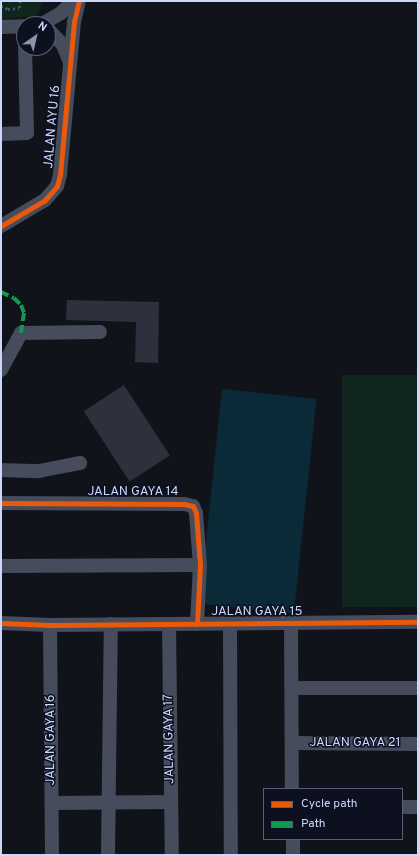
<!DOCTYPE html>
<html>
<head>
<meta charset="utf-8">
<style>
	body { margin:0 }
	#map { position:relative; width:419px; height:856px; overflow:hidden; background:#11131a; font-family:Overpass,sans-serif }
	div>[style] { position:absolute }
	.green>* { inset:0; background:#10251e; transform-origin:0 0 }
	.water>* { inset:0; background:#0b2a37; transform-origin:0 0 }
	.building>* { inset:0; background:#2e303d; transform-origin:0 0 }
	.path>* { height:2.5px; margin-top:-1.25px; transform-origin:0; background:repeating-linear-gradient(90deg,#44565a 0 2px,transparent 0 5px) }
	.minor>* { height:14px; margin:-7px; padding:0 7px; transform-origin:7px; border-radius:7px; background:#464c5b }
	.quiet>* { height:4px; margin-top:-2px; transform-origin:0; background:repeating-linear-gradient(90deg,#139951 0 8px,transparent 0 12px) }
	.cycleway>* { height:5px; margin:-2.5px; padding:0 2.5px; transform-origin:2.5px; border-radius:2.5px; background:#e8590c }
	span { translate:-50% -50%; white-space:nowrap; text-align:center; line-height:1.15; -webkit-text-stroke:3px #0d101e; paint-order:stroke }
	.street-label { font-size:13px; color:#ccd7fd }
	.frame { position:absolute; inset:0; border:2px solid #ccd7fd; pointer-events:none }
	.legend { position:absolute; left:263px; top:788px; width:140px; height:52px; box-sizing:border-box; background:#0d101e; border:1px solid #596077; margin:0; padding:5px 7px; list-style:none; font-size:12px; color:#ccd7fd }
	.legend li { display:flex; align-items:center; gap:8px; height:20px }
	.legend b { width:20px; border:1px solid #596077 }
	.north { position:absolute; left:16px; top:16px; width:40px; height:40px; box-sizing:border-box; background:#0d101e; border:1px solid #596077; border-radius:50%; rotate:34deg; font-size:11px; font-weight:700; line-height:16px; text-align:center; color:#ccd7fd }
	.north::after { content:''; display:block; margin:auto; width:14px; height:18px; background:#8b92ae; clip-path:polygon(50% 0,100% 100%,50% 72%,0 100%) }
</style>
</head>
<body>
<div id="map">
	<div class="green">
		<i style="clip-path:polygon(1px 1px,43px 1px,37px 16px,1px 19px)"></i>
		<i style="left:342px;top:375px;width:76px;height:232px"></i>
	</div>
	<div class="water">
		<i style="left:222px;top:389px;width:95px;height:216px;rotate:6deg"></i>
	</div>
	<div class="building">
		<i style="clip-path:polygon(67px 300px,159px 302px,158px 363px,135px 362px,136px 322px,66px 320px)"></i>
		<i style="left:124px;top:385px;width:84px;height:48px;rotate:57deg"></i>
	</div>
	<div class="path">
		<i style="left:1px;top:6px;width:8px;rotate:23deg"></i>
		<i style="left:8px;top:9px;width:11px;rotate:-5deg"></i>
		<i style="left:19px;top:8px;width:7px;rotate:-82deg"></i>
	</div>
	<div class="minor">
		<i style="left:42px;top:24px;width:22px;rotate:-30deg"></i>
		<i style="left:61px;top:13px;width:17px;rotate:-45deg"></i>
		<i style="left:1px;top:27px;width:23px;rotate:-2deg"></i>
		<i style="left:48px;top:29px;width:22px;rotate:47deg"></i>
		<i style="left:63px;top:45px;width:16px;rotate:68deg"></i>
		<i style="left:1px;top:134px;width:26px;rotate:-2deg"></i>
		<i style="left:27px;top:133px;width:85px;rotate:-91.3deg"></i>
		<i style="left:1px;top:226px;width:51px;rotate:-30.6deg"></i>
		<i style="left:45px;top:200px;width:18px;rotate:-49deg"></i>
		<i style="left:57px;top:186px;width:11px;rotate:-75deg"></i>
		<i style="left:60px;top:175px;width:154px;rotate:-84.8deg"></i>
		<i style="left:74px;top:22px;width:22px;rotate:-77deg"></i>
		<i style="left:1px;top:370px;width:42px;rotate:-61.6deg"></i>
		<i style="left:21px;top:333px;width:79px;rotate:-0.7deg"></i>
		<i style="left:1px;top:470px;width:38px;rotate:2deg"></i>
		<i style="left:39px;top:471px;width:42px;rotate:-11deg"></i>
		<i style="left:1px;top:503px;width:183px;rotate:0.3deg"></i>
		<i style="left:184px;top:504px;width:9px;rotate:13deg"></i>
		<i style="left:193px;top:506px;width:8px;rotate:67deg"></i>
		<i style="left:196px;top:513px;width:52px;rotate:85.6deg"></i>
		<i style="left:200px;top:565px;width:59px;rotate:92.9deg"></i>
		<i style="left:1px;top:566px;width:199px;rotate:-0.3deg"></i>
		<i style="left:1px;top:623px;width:49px;rotate:2.3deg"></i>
		<i style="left:50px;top:625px;width:368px;rotate:-0.5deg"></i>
		<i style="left:291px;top:623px;width:166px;rotate:89.7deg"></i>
		<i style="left:169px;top:624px;width:231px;rotate:89.3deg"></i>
		<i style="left:230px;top:624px;width:231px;rotate:89.8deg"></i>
		<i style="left:50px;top:625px;width:230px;rotate:89.5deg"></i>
		<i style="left:292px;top:688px;width:126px"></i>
		<i style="left:292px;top:743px;width:126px;rotate:0.5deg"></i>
		<i style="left:52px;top:803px;width:119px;rotate:-0.5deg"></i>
		<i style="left:402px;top:807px;width:16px"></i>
		<i style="left:293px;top:839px;width:16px;rotate:90deg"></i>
		<i style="left:108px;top:855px;width:231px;rotate:-89.3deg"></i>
	</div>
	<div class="quiet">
		<i style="left:1px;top:292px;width:14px;rotate:25deg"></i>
		<i style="left:14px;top:298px;width:10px;rotate:45deg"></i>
		<i style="left:21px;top:305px;width:9px;rotate:69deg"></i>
		<i style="left:24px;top:313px;width:20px;rotate:99deg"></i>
	</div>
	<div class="cycleway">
		<i style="left:1px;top:226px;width:51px;rotate:-30.6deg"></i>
		<i style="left:45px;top:200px;width:18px;rotate:-49deg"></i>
		<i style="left:57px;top:186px;width:11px;rotate:-75deg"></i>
		<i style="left:60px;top:175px;width:154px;rotate:-84.8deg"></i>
		<i style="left:74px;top:22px;width:22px;rotate:-77deg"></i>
		<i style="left:1px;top:503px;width:183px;rotate:0.3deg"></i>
		<i style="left:184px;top:504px;width:9px;rotate:13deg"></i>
		<i style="left:193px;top:506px;width:8px;rotate:67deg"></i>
		<i style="left:196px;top:513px;width:52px;rotate:85.6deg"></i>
		<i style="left:200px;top:565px;width:59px;rotate:92.9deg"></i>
		<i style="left:1px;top:623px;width:49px;rotate:2.3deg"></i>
		<i style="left:50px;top:625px;width:368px;rotate:-0.5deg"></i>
	</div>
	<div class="street-label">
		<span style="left:53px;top:127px;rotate:-85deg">JALAN AYU 16</span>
		<span style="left:133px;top:492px">JALAN GAYA 14</span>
		<span style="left:257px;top:612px">JALAN GAYA 15</span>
		<span style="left:170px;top:739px;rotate:-91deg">JALAN GAYA 17</span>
		<span style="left:51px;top:740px;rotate:-90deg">JALAN GAYA 16</span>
		<span style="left:355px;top:743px">JALAN GAYA 21</span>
	</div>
	<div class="frame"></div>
	<ul class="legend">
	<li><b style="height:5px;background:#e8590c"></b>Cycle path</li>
	<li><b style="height:5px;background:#139951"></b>Path</li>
	</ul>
	<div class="north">N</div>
</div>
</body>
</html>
